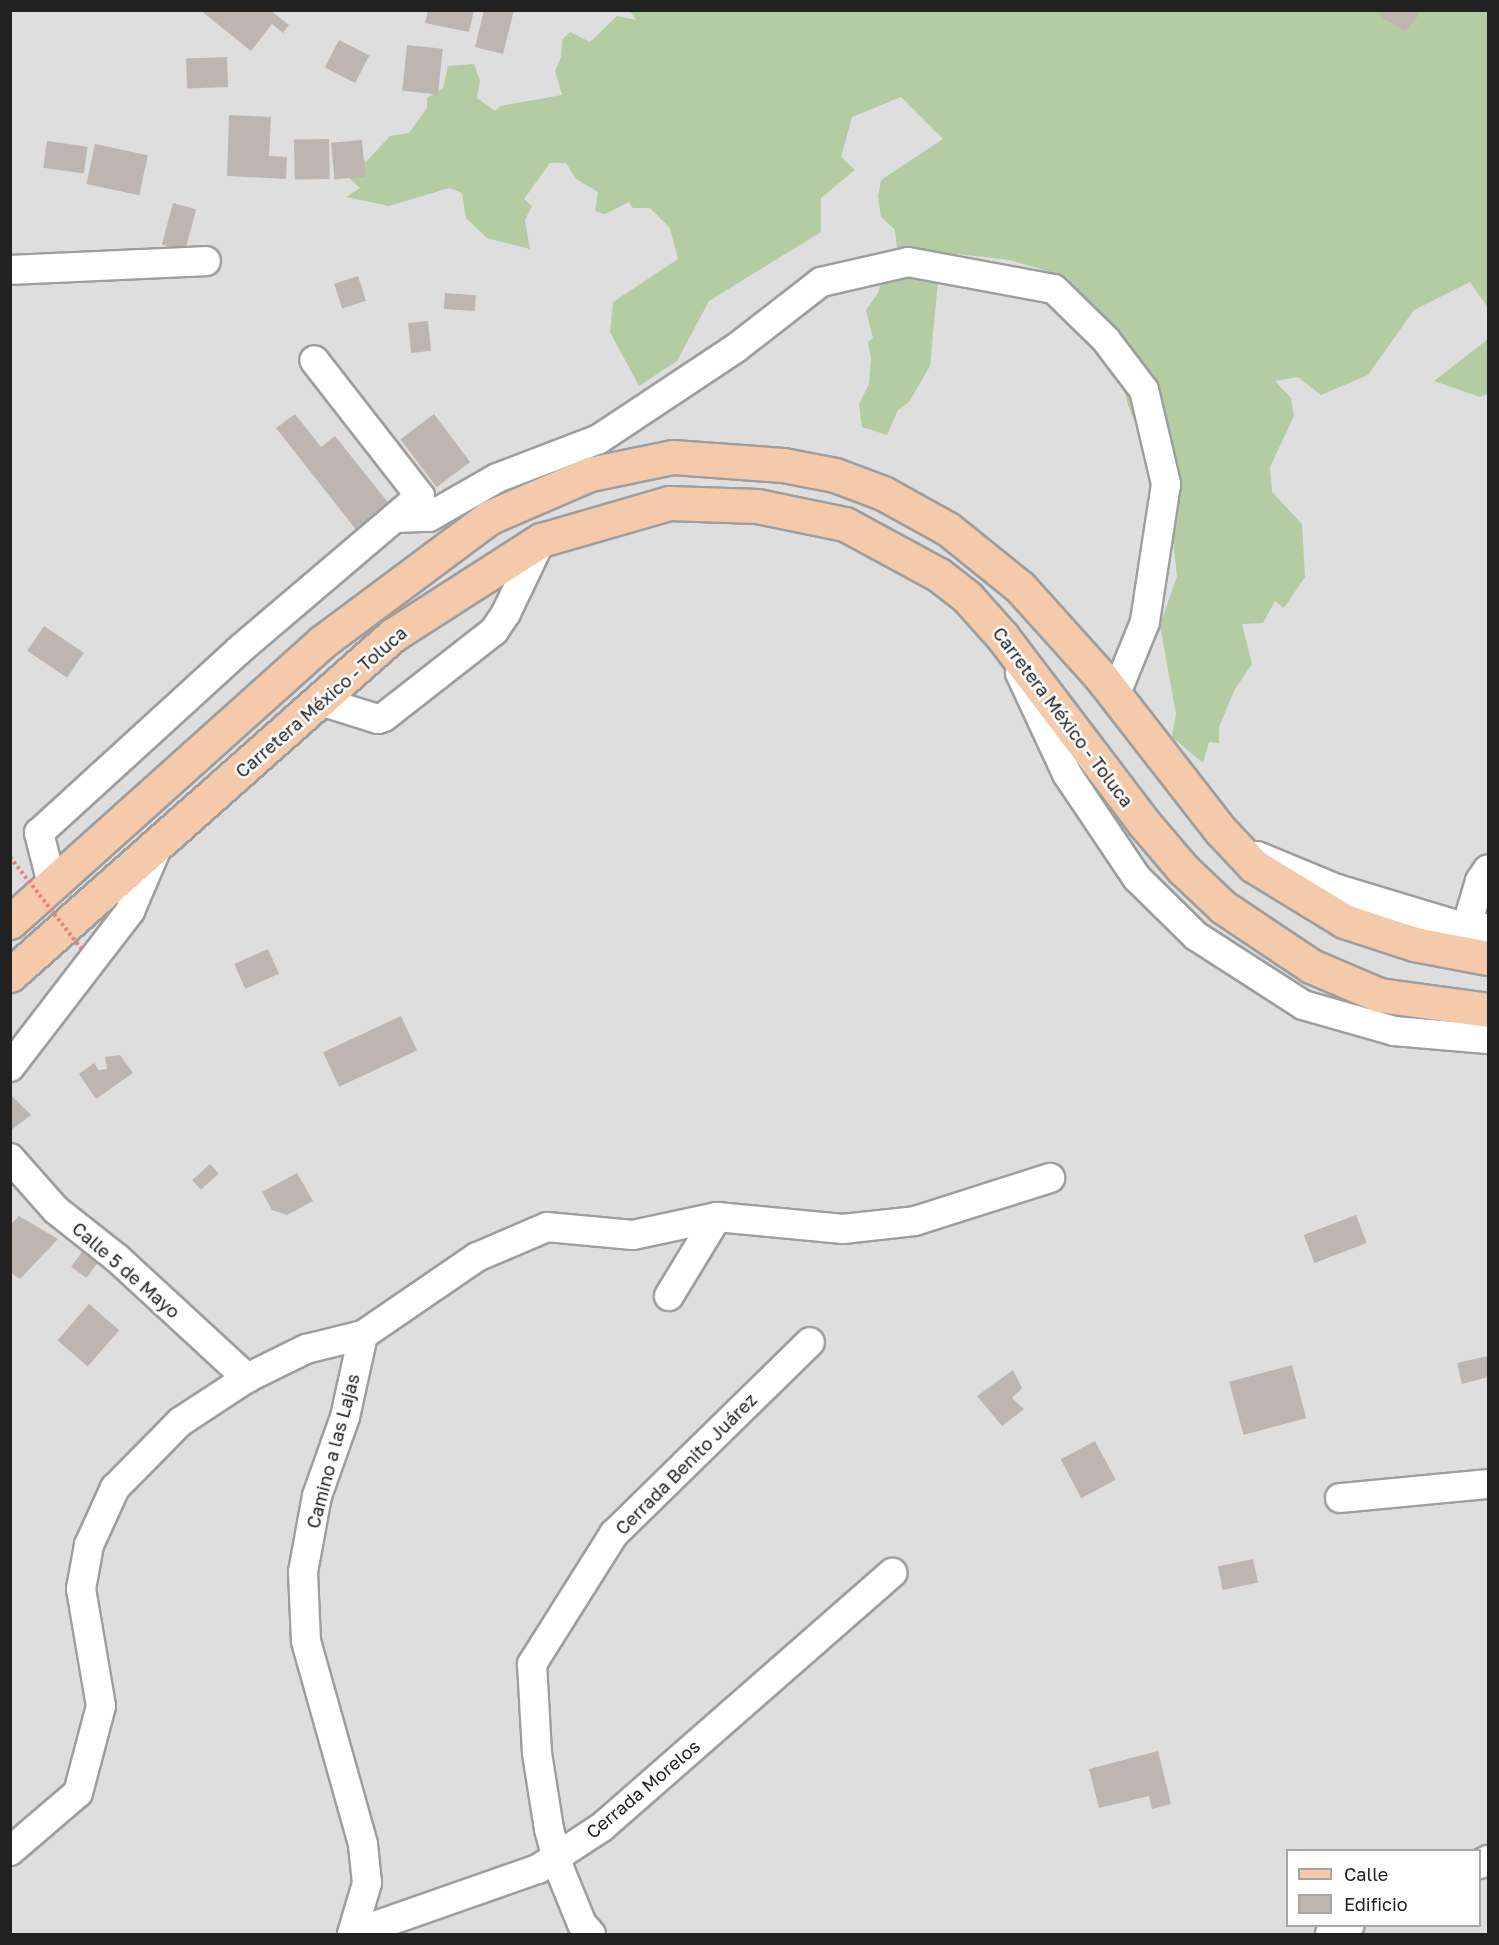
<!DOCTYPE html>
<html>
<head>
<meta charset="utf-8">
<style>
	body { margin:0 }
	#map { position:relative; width:1499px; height:1945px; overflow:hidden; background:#f0ede8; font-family:"Golos Text",sans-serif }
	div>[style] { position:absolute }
	.residential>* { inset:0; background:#dfdede }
	.forest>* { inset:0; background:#b3cca1 }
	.building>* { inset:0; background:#beb5b1; transform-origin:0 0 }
	.roads { filter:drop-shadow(2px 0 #9e9e9e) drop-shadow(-2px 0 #9e9e9e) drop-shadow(0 2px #9e9e9e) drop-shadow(0 -2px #9e9e9e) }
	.minor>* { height:28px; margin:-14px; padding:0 14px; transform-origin:14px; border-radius:14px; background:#fff }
	.major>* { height:33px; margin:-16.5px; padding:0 16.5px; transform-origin:16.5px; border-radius:16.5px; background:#f4caaa }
	.path-bridge>* { height:4px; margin-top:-2px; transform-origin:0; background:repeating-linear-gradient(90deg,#ee7c7f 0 3px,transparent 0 6px) }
	span { translate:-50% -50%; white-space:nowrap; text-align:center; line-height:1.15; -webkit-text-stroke:5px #fff; paint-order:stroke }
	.street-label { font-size:18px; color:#212121 }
	.frame { position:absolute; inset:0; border:12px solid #212121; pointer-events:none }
	.legend { position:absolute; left:1286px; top:1849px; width:195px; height:78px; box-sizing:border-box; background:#fff; border:2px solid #a6a6a6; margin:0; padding:8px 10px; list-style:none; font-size:18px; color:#212121 }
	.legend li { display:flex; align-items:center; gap:12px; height:30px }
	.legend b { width:30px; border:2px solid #a6a6a6 }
</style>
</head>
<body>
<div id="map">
	<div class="residential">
		<i style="clip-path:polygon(evenodd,11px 11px,1488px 11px,1488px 1934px,11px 1934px,11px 11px,1288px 1850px,1480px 1850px,1480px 1926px,1288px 1926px,1288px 1850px)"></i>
	</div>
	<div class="forest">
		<i style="clip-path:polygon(630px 11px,1488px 11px,1488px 308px,1470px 282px,1414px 310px,1368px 375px,1321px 395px,1298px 377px,1275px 381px,1291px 398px,1294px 416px,1270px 467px,1272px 492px,1302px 524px,1305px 577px,1284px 608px,1275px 601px,1263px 623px,1242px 624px,1252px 664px,1235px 689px,1219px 727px,1219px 743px,1209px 742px,1203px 763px,1172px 737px,1176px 714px,1160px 625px,1177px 576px,1169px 505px,1128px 405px,1110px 334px,1067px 277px,1010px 260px,957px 254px,938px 281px,930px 366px,909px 402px,898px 410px,887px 435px,862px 427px,859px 404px,869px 384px,871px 358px,868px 342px,873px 338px,866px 310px,878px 293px,888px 260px,899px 267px,895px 230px,881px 217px,878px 196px,881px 180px,943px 139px,901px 97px,852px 117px,841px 157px,855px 170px,821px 198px,821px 232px,709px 301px,677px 361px,639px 386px,610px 332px,613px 302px,678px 259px,670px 228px,650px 208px,633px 208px,629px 202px,605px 214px,595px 211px,598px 192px,576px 179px,566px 163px,550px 163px,524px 199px,532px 206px,525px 220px,530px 249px,487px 238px,466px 218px,462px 193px,449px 188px,389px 206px,346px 197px,360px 188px,346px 175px,362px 157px,366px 162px,390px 136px,409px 133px,427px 108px,427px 98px,443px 88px,448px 66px,474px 64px,480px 81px,477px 98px,495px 111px,500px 106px,562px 95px,555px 71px,561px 57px,562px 40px,570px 32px,590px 42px,617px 16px,636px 20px)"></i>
		<i style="clip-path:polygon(1488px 339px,1488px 394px,1480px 397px,1434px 381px)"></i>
	</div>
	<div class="building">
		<i style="clip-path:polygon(200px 10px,270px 10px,289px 25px,283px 33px,272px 24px,251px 51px)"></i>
		<i style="clip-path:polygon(428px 10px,474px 10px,469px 32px,425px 23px)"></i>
		<i style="clip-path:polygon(484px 10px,514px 10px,503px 54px,475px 47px)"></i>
		<i style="clip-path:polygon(1377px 10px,1418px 10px,1419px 15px,1405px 31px,1384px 19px)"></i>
		<i style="left:339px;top:40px;width:34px;height:31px;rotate:27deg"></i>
		<i style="left:407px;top:45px;width:36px;height:46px;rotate:6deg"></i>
		<i style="left:227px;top:57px;width:30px;height:41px;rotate:88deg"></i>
		<i style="clip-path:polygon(229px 115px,271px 117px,269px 156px,287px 157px,286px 179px,227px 176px)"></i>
		<i style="left:329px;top:139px;width:40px;height:35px;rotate:89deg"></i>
		<i style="left:362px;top:140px;width:37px;height:31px;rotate:85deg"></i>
		<i style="left:47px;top:141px;width:41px;height:27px;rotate:8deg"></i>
		<i style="left:95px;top:144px;width:54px;height:41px;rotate:12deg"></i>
		<i style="left:173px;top:203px;width:24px;height:43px;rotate:15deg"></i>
		<i style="left:358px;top:276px;width:26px;height:25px;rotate:72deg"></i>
		<i style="left:445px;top:293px;width:31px;height:16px;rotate:4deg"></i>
		<i style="left:428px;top:321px;width:30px;height:20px;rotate:84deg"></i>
		<i style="clip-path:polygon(295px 414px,321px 447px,335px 436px,394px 510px,361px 536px,276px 428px)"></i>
		<i style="left:434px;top:414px;width:60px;height:42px;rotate:53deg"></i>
		<i style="left:44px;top:626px;width:48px;height:30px;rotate:34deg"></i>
		<i style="left:268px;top:949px;width:27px;height:37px;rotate:66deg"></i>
		<i style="left:401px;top:1016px;width:38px;height:86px;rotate:65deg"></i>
		<i style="clip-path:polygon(120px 1055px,133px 1073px,96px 1099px,79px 1074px,94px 1063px,99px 1070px,107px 1069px,105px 1057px)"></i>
		<i style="clip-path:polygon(10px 1094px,31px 1115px,10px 1131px)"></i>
		<i style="left:210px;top:1164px;width:13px;height:24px;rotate:48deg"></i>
		<i style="clip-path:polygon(297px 1173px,313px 1201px,287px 1215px,272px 1210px,262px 1192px)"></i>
		<i style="left:1356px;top:1215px;width:30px;height:56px;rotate:69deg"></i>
		<i style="clip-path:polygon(19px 1216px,58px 1239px,20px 1279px,10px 1272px,10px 1225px)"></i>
		<i style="left:87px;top:1245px;width:19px;height:27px;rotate:36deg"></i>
		<i style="left:89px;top:1304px;width:40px;height:48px;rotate:41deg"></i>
		<i style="clip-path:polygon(1488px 1356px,1488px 1377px,1462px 1384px,1457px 1363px)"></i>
		<i style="left:1292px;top:1365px;width:55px;height:65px;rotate:75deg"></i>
		<i style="clip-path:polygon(1013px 1370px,1022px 1388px,1012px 1398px,1024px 1409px,1002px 1426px,977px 1396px)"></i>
		<i style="left:1095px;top:1441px;width:44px;height:39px;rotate:62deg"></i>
		<i style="left:1253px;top:1559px;width:24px;height:36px;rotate:78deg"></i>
		<i style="clip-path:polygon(1158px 1751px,1171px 1804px,1152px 1809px,1149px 1796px,1099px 1808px,1089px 1769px)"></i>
	</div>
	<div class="roads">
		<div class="minor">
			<i style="left:10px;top:270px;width:196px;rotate:-2.6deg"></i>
			<i style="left:395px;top:518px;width:34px;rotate:-2deg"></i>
			<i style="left:429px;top:517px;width:78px;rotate:-29.8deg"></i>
			<i style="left:497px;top:478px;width:109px;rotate:-20.9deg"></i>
			<i style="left:599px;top:439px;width:164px;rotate:-33.6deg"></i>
			<i style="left:736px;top:348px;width:108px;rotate:-37.8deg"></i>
			<i style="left:821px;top:282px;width:89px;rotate:-12.9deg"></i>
			<i style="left:908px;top:262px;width:148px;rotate:10.5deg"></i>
			<i style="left:1054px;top:289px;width:73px;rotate:44.4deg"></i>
			<i style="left:1106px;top:340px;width:63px;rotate:52.8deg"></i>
			<i style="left:1144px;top:390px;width:97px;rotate:76.8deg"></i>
			<i style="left:1166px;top:484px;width:140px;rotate:98.7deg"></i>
			<i style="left:1145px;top:622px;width:80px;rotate:112.1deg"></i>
			<i style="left:1020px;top:673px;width:111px;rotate:65deg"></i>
			<i style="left:1067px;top:774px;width:125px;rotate:56.1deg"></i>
			<i style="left:1137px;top:878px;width:83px;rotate:44.5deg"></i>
			<i style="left:1196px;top:936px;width:127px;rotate:32.8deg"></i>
			<i style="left:1303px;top:1005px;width:95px;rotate:15.9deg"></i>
			<i style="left:1394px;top:1031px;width:94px;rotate:4.9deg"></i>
			<i style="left:320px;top:701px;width:61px;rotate:17.2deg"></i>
			<i style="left:378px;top:719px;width:6px;rotate:-18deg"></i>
			<i style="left:384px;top:717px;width:140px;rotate:-38deg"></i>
			<i style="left:494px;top:631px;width:22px;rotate:-56deg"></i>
			<i style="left:506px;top:613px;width:81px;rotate:-64.4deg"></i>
			<i style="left:1257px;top:856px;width:87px;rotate:22.4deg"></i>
			<i style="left:1337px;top:889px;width:135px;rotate:16.8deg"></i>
			<i style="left:1466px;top:928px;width:22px"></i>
			<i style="left:52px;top:884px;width:53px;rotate:-104.3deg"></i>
			<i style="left:39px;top:833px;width:270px;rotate:-42.4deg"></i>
			<i style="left:238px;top:651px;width:239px;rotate:-40.4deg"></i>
			<i style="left:420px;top:496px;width:172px;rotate:-127.9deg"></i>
			<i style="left:1466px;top:928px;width:49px;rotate:-73.4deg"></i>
			<i style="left:1480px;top:881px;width:14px;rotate:-56deg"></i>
			<i style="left:10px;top:1067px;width:197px;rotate:-52.4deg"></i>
			<i style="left:130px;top:911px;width:69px;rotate:-66.8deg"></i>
			<i style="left:10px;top:1158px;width:69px;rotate:48.5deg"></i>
			<i style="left:56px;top:1210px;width:79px;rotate:38.3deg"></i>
			<i style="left:118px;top:1259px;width:176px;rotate:42.7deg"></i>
			<i style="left:669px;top:1296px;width:92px;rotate:-58.7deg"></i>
			<i style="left:1340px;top:1498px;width:149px;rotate:-5.4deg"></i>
			<i style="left:10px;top:1851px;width:89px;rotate:-40.5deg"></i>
			<i style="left:78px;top:1793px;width:90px;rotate:-75.2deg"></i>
			<i style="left:101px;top:1706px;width:119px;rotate:-99.7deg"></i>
			<i style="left:81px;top:1589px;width:45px;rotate:-79.7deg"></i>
			<i style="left:89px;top:1545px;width:63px;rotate:-65.5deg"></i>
			<i style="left:115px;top:1488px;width:93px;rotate:-45.4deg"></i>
			<i style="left:180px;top:1422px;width:80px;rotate:-33.3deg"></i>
			<i style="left:247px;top:1378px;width:66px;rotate:-26.2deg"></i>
			<i style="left:306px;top:1349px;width:59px;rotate:-13.8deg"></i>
			<i style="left:363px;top:1335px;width:138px;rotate:-34.4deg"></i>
			<i style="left:477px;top:1257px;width:76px;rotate:-23.2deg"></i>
			<i style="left:547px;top:1227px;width:86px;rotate:5.3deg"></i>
			<i style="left:633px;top:1235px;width:86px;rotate:-12.1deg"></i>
			<i style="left:717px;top:1217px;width:127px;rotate:5.4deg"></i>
			<i style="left:843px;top:1229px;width:72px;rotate:-6.3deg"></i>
			<i style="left:915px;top:1221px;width:142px;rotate:-17.7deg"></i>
			<i style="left:1480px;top:1864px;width:9px;rotate:-27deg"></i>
			<i style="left:352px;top:1934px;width:197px;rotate:-19.3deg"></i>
			<i style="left:538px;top:1869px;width:77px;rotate:-33.3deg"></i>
			<i style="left:602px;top:1827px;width:386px;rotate:-41.2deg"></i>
			<i style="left:352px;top:1934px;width:53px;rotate:-73.6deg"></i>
			<i style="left:367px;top:1883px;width:39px;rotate:-96deg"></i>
			<i style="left:363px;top:1844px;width:211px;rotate:-105.7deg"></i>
			<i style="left:306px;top:1641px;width:69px;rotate:-92.5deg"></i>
			<i style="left:303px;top:1572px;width:77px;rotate:-79.6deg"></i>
			<i style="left:317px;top:1496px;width:84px;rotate:-70.5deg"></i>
			<i style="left:345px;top:1417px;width:84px;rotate:-77.6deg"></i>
			<i style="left:591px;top:1934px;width:13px;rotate:-132deg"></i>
			<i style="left:582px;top:1924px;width:58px;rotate:-112.2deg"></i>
			<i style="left:560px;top:1870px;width:42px;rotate:-105deg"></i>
			<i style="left:549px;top:1829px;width:77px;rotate:-99deg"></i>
			<i style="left:537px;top:1753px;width:89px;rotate:-93.2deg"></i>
			<i style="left:532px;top:1664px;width:154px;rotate:-57.8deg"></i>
			<i style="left:614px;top:1534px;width:274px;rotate:-44.4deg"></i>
			<i style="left:1330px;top:1934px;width:21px;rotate:-23deg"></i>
		</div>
		<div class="major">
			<i style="left:10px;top:922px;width:419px;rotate:-41.9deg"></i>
			<i style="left:322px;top:642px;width:209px;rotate:-36.7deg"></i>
			<i style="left:490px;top:517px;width:109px;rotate:-23.3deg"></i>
			<i style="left:590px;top:474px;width:85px;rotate:-11.6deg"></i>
			<i style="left:673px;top:457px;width:110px;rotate:4.2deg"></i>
			<i style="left:783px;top:465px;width:53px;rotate:10.9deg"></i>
			<i style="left:835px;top:475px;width:51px;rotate:20.6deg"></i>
			<i style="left:883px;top:493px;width:74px;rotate:29deg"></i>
			<i style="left:948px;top:529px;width:92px;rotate:38.9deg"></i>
			<i style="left:1020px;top:587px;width:121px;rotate:48deg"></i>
			<i style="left:1101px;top:677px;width:195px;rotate:52.1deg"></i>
			<i style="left:1221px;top:831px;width:48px;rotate:46.7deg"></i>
			<i style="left:1254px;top:866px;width:105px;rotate:31.4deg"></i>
			<i style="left:1344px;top:921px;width:74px;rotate:18.2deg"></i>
			<i style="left:1414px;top:944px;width:75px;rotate:10.7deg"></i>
			<i style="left:10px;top:975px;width:512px;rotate:-41.6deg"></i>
			<i style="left:393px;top:635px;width:176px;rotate:-32.7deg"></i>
			<i style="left:541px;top:540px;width:133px;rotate:-16.1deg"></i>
			<i style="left:669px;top:503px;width:88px;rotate:2deg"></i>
			<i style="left:757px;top:506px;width:90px;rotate:11.6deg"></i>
			<i style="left:845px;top:524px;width:107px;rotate:28.5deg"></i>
			<i style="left:939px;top:575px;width:37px;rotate:38deg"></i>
			<i style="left:968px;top:598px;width:51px;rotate:48.2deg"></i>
			<i style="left:1002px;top:636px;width:233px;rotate:52.8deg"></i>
			<i style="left:1143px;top:822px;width:62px;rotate:49.6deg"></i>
			<i style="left:1183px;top:869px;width:55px;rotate:43.5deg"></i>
			<i style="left:1223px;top:907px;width:106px;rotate:33.8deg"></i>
			<i style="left:1311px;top:966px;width:74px;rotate:23.1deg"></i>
			<i style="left:1379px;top:995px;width:110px;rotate:7.8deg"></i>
		</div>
	</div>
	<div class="path-bridge">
		<i style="left:10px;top:857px;width:120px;rotate:52.1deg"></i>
	</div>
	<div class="street-label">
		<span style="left:321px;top:702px;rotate:-41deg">Carretera México - Toluca</span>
		<span style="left:1063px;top:717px;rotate:53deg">Carretera México - Toluca</span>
		<span style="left:126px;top:1270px;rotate:41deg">Calle 5 de Mayo</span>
		<span style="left:333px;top:1451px;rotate:-75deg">Camino a las Lajas</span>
		<span style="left:686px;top:1464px;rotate:-45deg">Cerrada Benito Juárez</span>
		<span style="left:643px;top:1789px;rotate:-40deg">Cerrada Morelos</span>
	</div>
	<div class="frame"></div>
	<ul class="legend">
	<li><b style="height:8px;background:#f4caaa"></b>Calle</li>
	<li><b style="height:16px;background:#beb5b1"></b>Edificio</li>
	</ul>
</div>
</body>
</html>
